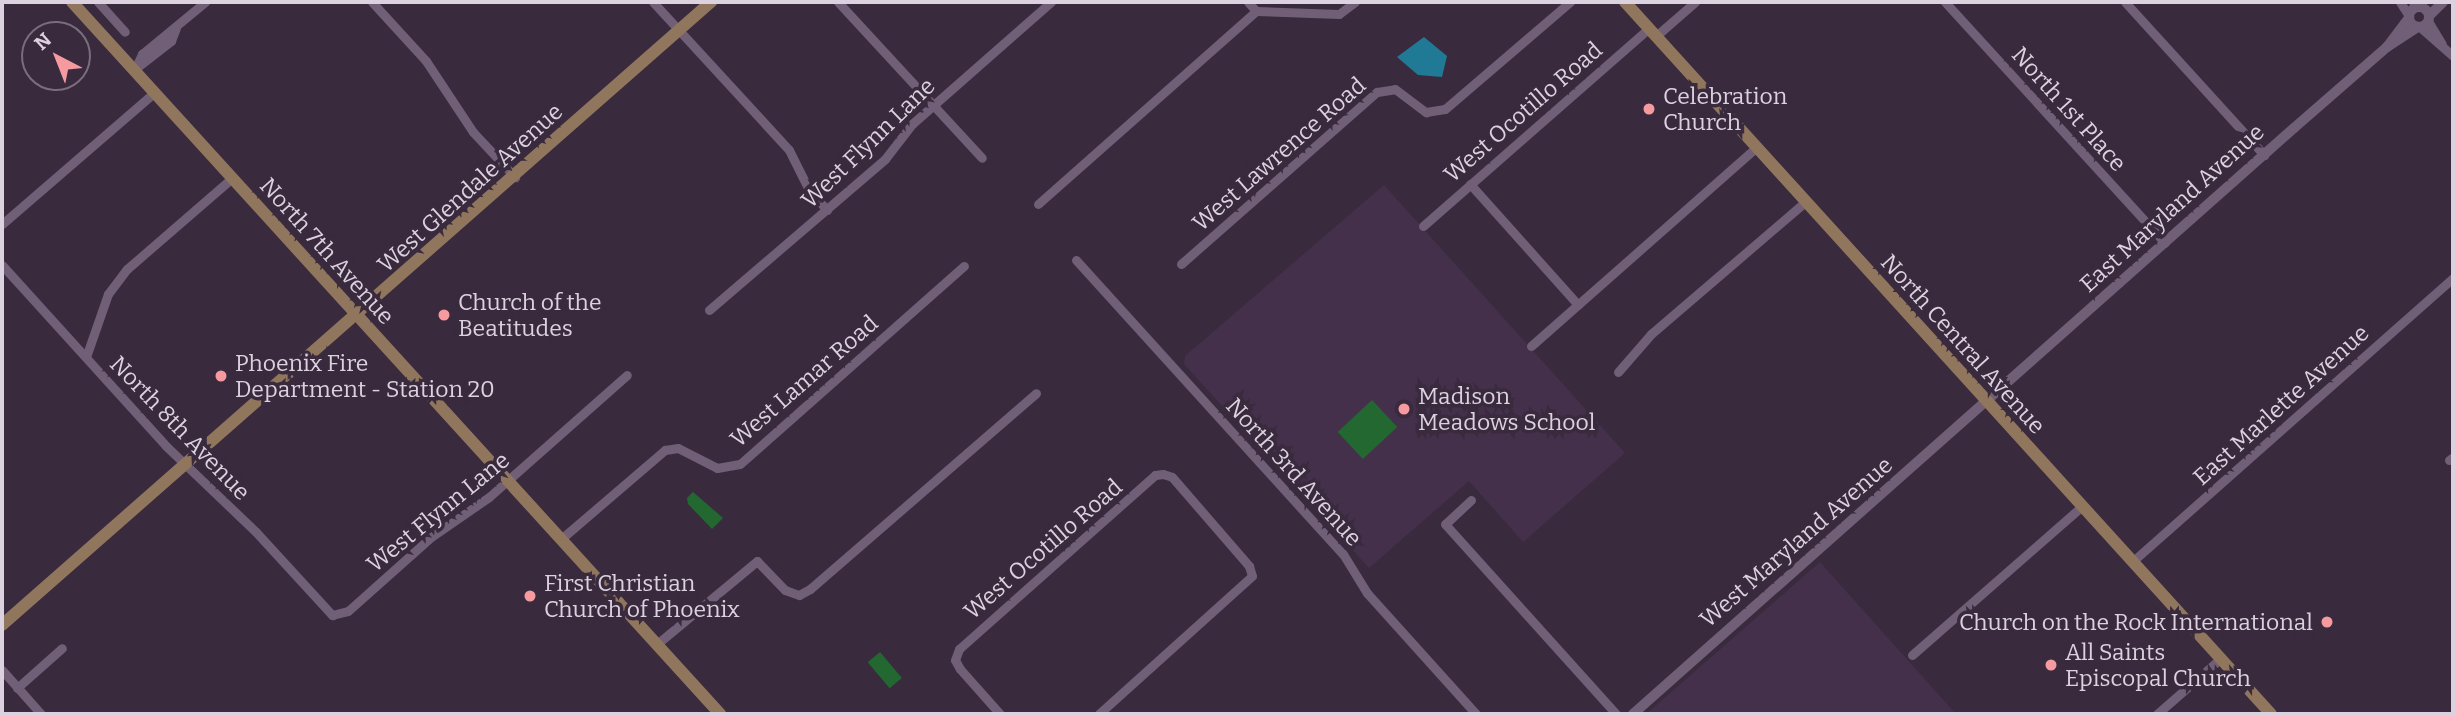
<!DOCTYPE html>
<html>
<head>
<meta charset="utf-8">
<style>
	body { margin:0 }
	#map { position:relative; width:2455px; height:716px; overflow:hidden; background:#392a3e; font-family:Bitter,serif }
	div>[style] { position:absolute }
	.built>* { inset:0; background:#44304b }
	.green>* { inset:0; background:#246831; transform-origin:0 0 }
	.water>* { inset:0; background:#217a95 }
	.minor>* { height:9px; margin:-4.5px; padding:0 4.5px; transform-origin:4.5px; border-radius:4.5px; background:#705f76 }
	.tertiary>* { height:10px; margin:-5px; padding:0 5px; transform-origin:5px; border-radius:5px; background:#705f76 }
	.tertiary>.ring { margin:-5px; padding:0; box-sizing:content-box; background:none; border:10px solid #705f76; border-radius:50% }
	.secondary>* { height:12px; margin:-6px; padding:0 6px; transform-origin:6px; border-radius:6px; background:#90765c }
	.dots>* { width:19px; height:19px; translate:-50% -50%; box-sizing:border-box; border:4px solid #392a3e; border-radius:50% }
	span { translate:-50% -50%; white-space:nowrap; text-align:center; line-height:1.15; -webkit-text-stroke:7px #392a3e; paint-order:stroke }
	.poi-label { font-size:23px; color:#dcd2df }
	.left { translate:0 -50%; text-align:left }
	.right { translate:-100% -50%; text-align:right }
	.street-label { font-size:23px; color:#dcd2df }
	.frame { position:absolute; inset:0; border:4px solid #dcd2df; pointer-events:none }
	.north { position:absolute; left:21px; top:21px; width:70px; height:70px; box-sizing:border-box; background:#392a3e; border:2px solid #7a6d7e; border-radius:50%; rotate:318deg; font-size:19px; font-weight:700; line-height:28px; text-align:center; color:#dcd2df }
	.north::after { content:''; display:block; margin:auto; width:24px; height:32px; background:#f59b9f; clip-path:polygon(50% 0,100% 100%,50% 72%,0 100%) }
</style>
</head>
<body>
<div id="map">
	<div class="built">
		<i style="clip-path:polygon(1384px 185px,1625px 453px,1523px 542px,1469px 481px,1369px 568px,1184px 364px,1185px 356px)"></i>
		<i style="clip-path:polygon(1820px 562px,1956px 714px,1646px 714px)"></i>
	</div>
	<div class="green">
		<i style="left:1372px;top:400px;width:37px;height:47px;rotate:47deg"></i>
		<i style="clip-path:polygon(693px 492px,723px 518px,712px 529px,688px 504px,687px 498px)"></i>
		<i style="left:880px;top:652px;width:34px;height:16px;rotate:50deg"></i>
	</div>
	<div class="water">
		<i style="clip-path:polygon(1424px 37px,1447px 56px,1442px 77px,1418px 75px,1397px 57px)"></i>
	</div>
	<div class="minor">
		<i style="left:98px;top:2px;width:40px;rotate:48deg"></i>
		<i style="left:372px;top:2px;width:80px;rotate:47.5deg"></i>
		<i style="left:426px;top:61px;width:85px;rotate:56.5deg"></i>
		<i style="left:473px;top:132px;width:62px;rotate:47deg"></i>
		<i style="left:653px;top:2px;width:201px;rotate:47.4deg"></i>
		<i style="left:789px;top:150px;width:45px;rotate:63.4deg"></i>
		<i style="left:809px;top:190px;width:27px;rotate:48deg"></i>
		<i style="left:838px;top:2px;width:212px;rotate:47.3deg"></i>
		<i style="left:1248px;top:2px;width:12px;rotate:48deg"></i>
		<i style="left:1945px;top:2px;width:326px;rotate:47.6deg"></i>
		<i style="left:2125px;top:2px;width:207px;rotate:47.7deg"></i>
		<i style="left:2400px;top:2px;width:17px;rotate:57deg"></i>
		<i style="left:2413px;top:2px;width:7px;rotate:45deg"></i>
		<i style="left:2428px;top:21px;width:27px;rotate:59deg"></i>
		<i style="left:2420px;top:27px;width:44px;rotate:41.3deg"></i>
		<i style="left:1656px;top:36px;width:52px;rotate:-41.1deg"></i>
		<i style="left:135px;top:69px;width:17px;rotate:-65deg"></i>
		<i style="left:142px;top:54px;width:82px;rotate:-39.5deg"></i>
		<i style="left:135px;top:69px;width:46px;rotate:-37.9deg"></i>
		<i style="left:171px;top:41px;width:14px;rotate:-69deg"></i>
		<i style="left:1470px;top:184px;width:162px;rotate:48.2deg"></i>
		<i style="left:1038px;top:204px;width:291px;rotate:-41.5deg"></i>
		<i style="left:1256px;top:11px;width:83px;rotate:2.1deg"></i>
		<i style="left:1339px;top:14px;width:20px;rotate:-37deg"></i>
		<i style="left:2px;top:224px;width:202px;rotate:-40.8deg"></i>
		<i style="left:1423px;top:226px;width:300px;rotate:-41.2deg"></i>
		<i style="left:1076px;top:260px;width:397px;rotate:47.8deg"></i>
		<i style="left:1343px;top:554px;width:46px;rotate:58.4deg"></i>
		<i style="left:1367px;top:593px;width:163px;rotate:48deg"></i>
		<i style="left:1181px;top:264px;width:261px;rotate:-41.3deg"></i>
		<i style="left:1377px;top:92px;width:18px;rotate:-9deg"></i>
		<i style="left:1395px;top:89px;width:39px;rotate:37deg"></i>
		<i style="left:1426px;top:112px;width:19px;rotate:-9deg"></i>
		<i style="left:1445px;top:109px;width:165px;rotate:-40.6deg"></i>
		<i style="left:2px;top:265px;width:244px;rotate:47.8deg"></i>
		<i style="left:166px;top:446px;width:124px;rotate:43.7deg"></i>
		<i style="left:256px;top:532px;width:113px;rotate:47.5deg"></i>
		<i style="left:332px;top:615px;width:16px;rotate:-14deg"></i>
		<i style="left:348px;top:611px;width:111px;rotate:-41.7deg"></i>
		<i style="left:431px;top:537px;width:70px;rotate:-34.6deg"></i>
		<i style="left:489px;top:497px;width:184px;rotate:-41.5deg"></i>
		<i style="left:709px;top:310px;width:232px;rotate:-40.6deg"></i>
		<i style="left:885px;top:159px;width:44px;rotate:-52.4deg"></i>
		<i style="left:912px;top:124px;width:185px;rotate:-41.3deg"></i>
		<i style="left:1531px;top:346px;width:301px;rotate:-41.4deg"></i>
		<i style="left:86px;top:357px;width:67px;rotate:-70.8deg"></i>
		<i style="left:108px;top:294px;width:31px;rotate:-53deg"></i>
		<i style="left:127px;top:269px;width:139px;rotate:-40.9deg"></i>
		<i style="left:1618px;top:372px;width:50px;rotate:-49deg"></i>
		<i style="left:1651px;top:334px;width:204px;rotate:-40.6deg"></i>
		<i style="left:2449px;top:460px;width:5px;rotate:-37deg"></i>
		<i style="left:1471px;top:500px;width:35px;rotate:137deg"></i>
		<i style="left:1445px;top:524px;width:256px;rotate:48deg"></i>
		<i style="left:561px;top:539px;width:137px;rotate:-40.6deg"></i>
		<i style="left:665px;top:450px;width:13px;rotate:-9deg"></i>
		<i style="left:678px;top:448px;width:44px;rotate:27.1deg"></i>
		<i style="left:717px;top:468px;width:23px;rotate:-10deg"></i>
		<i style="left:740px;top:464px;width:299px;rotate:-41.5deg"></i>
		<i style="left:2133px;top:561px;width:427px;rotate:-41.5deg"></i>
		<i style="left:657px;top:644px;width:130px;rotate:-39.7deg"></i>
		<i style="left:757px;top:561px;width:40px;rotate:46deg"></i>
		<i style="left:785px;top:590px;width:15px;rotate:20deg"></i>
		<i style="left:799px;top:595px;width:13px;rotate:-29deg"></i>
		<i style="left:810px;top:589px;width:299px;rotate:-40.9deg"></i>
		<i style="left:1912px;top:655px;width:226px;rotate:-41.2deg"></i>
		<i style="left:2px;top:670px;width:59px;rotate:48.4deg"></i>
		<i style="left:17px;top:688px;width:60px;rotate:-41.6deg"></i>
		<i style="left:1000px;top:714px;width:60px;rotate:-131.6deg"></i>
		<i style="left:960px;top:669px;width:10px;rotate:-119deg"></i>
		<i style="left:955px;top:660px;width:12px;rotate:-70deg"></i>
		<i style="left:959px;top:649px;width:262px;rotate:-41.6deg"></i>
		<i style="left:1155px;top:475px;width:8px;rotate:-7deg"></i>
		<i style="left:1163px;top:474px;width:9px;rotate:18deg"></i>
		<i style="left:1172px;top:477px;width:118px;rotate:49.1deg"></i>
		<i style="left:1249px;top:566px;width:10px;rotate:73deg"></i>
		<i style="left:1252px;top:576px;width:206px;rotate:138deg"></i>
		<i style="left:2157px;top:714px;width:85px;rotate:-41.2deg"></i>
	</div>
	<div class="tertiary">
		<i class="ring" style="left:2409px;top:7px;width:10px;height:10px"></i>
		<i style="left:2429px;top:16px;width:20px;rotate:-45deg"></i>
		<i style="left:2387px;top:47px;width:36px;rotate:-53deg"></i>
		<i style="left:1633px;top:714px;width:883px;rotate:-41.56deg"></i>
		<i style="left:2294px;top:128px;width:123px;rotate:-41.1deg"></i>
		<i style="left:2387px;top:47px;width:37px;rotate:-33deg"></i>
	</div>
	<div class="secondary">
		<i style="left:72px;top:2px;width:963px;rotate:47.69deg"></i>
		<i style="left:1625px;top:2px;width:961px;rotate:47.78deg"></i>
		<i style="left:2px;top:625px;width:944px;rotate:-41.31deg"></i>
	</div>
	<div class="dots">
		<i style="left:1649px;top:109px;background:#f59b9f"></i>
		<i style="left:444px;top:315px;background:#f59b9f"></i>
		<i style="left:221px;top:376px;background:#f59b9f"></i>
		<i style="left:1404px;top:409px;background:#f59b9f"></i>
		<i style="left:530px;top:596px;background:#f59b9f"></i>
		<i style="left:2327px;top:622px;background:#f59b9f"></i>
		<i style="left:2051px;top:665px;background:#f59b9f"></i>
	</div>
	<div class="poi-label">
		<span class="left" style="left:1663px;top:109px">Celebration<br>Church</span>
		<span class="left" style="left:458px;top:315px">Church of the<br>Beatitudes</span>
		<span class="left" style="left:235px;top:376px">Phoenix Fire<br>Department - Station 20</span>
		<span class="left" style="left:1418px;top:409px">Madison<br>Meadows School</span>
		<span class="left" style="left:544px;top:596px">First Christian<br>Church of Phoenix</span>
		<span class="right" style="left:2313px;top:622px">Church on the Rock International</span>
		<span class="left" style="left:2065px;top:665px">All Saints<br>Episcopal Church</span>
	</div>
	<div class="street-label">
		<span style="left:2069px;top:109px;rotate:48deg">North 1st Place</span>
		<span style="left:1523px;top:112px;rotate:-41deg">West Ocotillo Road</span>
		<span style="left:868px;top:143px;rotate:-44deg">West Flynn Lane</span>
		<span style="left:1279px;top:154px;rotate:-41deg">West Lawrence Road</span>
		<span style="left:470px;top:188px;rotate:-42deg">West Glendale Avenue</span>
		<span style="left:2172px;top:208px;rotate:-42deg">East Maryland Avenue</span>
		<span style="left:327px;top:251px;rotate:48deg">North 7th Avenue</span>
		<span style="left:1963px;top:344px;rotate:48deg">North Central Avenue</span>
		<span style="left:804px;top:381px;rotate:-41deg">West Lamar Road</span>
		<span style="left:2281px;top:405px;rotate:-42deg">East Marlette Avenue</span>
		<span style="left:180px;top:428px;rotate:46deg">North 8th Avenue</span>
		<span style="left:1294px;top:472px;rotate:48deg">North 3rd Avenue</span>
		<span style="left:438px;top:512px;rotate:-39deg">West Flynn Lane</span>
		<span style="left:1796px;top:542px;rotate:-41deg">West Maryland Avenue</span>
		<span style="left:1043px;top:549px;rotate:-41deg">West Ocotillo Road</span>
	</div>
	<div class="frame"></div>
	<div class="north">N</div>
</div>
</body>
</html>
